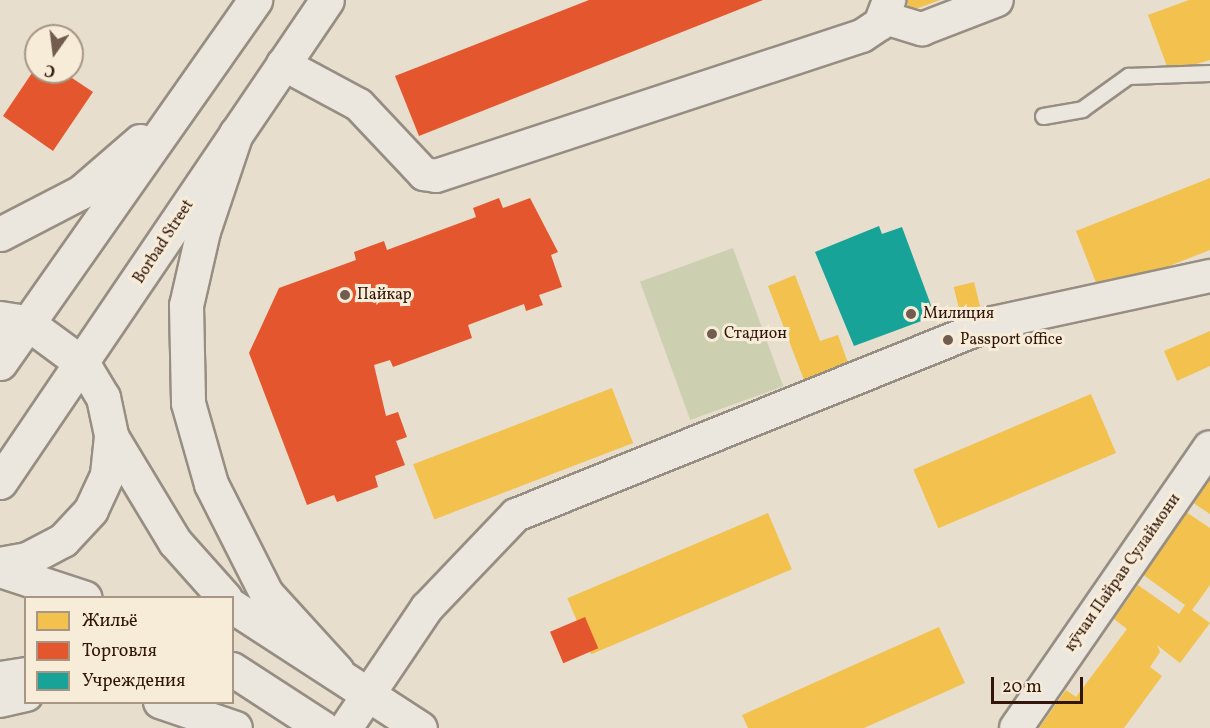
<!DOCTYPE html>
<html>
<head>
<meta charset="utf-8">
<style>
	body { margin:0 }
	#map { position:relative; width:1210px; height:728px; overflow:hidden; background:#e7decd; font-family:Vollkorn,serif }
	div>[style] { position:absolute }
	.green>* { inset:0; background:#ccd0b0; transform-origin:0 0 }
	.homes>* { inset:0; background:#f2c14e; transform-origin:0 0 }
	.shops>* { inset:0; background:#e4572e; transform-origin:0 0 }
	.public>* { inset:0; background:#17a398 }
	.roads { filter:drop-shadow(2px 0 #978e83) drop-shadow(-2px 0 #978e83) drop-shadow(0 2px #978e83) drop-shadow(0 -2px #978e83) }
	.service>* { height:15px; margin:-7.5px; padding:0 7.5px; transform-origin:7.5px; border-radius:7.5px; background:#ece7de }
	.minor>* { height:32px; margin:-16px; padding:0 16px; transform-origin:16px; border-radius:16px; background:#ece7de }
	.secondary>* { height:33px; margin:-16.5px; padding:0 16.5px; transform-origin:16.5px; border-radius:16.5px; background:#ece7de }
	.dots>* { width:16px; height:16px; translate:-50% -50%; box-sizing:border-box; border:3px solid #f7ecd7; border-radius:50% }
	span { translate:-50% -50%; white-space:nowrap; text-align:center; line-height:1.15; -webkit-text-stroke:6px #f7ecd7; paint-order:stroke }
	.street-label { font-size:16px; color:#32160b }
	.poi-label { font-size:16px; color:#32160b }
	.left { translate:0 -50%; text-align:left }
	.legend { position:absolute; left:24px; top:596px; width:210px; height:108px; box-sizing:border-box; background:#f7ecd7; border:2px solid #a89685; margin:0; padding:8px 10px; list-style:none; font-size:18px; color:#32160b }
	.legend li { display:flex; align-items:center; gap:12px; height:30px }
	.legend b { width:30px; border:2px solid #a89685 }
	.north { position:absolute; left:24px; top:24px; width:60px; height:60px; box-sizing:border-box; background:#f7ecd7; border:2px solid #a89685; border-radius:50%; rotate:194deg; font-size:16px; font-weight:700; line-height:24px; text-align:center; color:#32160b }
	.north::after { content:''; display:block; margin:auto; width:21px; height:27px; background:#715c4f; clip-path:polygon(50% 0,100% 100%,50% 72%,0 100%) }
	.scale { position:absolute; left:991px; top:677px; width:92px; height:27px; box-sizing:border-box; border:3px solid #32160b; border-top:0; padding-left:8px; font-size:18px; line-height:21px; white-space:nowrap; color:#32160b; -webkit-text-stroke:4px #f7ecd7; paint-order:stroke }
</style>
</head>
<body>
<div id="map">
	<div class="green">
		<i style="left:733px;top:248px;width:147px;height:99px;rotate:70deg"></i>
	</div>
	<div class="homes">
		<i style="clip-path:polygon(906px 0,940px 0,910px 11px)"></i>
		<i style="clip-path:polygon(1189px 0,1210px 0,1210px 60px,1169px 72px,1148px 15px)"></i>
		<i style="clip-path:polygon(1210px 178px,1210px 250px,1100px 293px,1076px 231px)"></i>
		<i style="clip-path:polygon(795px 275px,820px 341px,838px 335px,848px 363px,804px 380px,768px 286px)"></i>
		<i style="left:974px;top:282px;width:25px;height:21px;rotate:76deg"></i>
		<i style="clip-path:polygon(1210px 331px,1210px 366px,1177px 381px,1164px 351px)"></i>
		<i style="left:612px;top:388px;width:59px;height:213px;rotate:69deg"></i>
		<i style="left:1091px;top:394px;width:64px;height:193px;rotate:67deg"></i>
		<i style="clip-path:polygon(1210px 474px,1210px 514px,1192px 502px)"></i>
		<i style="clip-path:polygon(1186px 512px,1210px 528px,1210px 585px,1192px 610px,1210px 623px,1180px 663px,1157px 645px,1160px 652px,1150px 667px,1162px 676px,1124px 728px,1039px 728px,1066px 690px,1076px 697px,1127px 629px,1114px 619px,1138px 585px,1179px 614px,1185px 605px,1142px 574px)"></i>
		<i style="left:768px;top:513px;width:61px;height:218px;rotate:67deg"></i>
		<i style="clip-path:polygon(939px 627px,965px 683px,864px 728px,748px 728px,742px 715px)"></i>
	</div>
	<div class="shops">
		<i style="clip-path:polygon(589px 0,763px 0,419px 136px,395px 76px)"></i>
		<i style="clip-path:polygon(36px 67px,36px 72px,63px 72px,93px 92px,53px 151px,3px 116px)"></i>
		<i style="clip-path:polygon(499px 198px,503px 208px,530px 198px,558px 252px,551px 255px,562px 287px,539px 295px,543px 305px,526px 311px,524px 304px,468px 325px,472px 338px,393px 367px,390px 360px,374px 365px,386px 416px,398px 412px,407px 437px,396px 441px,405px 465px,375px 476px,378px 487px,337px 502px,334px 495px,307px 505px,249px 353px,279px 288px,356px 260px,354px 252px,384px 241px,387px 250px,476px 217px,473px 208px)"></i>
		<i style="left:585px;top:617px;width:34px;height:38px;rotate:67deg"></i>
	</div>
	<div class="public">
		<i style="clip-path:polygon(879px 226px,882px 234px,902px 227px,935px 316px,854px 346px,815px 252px)"></i>
	</div>
	<div class="roads">
		<div class="service">
			<i style="left:1043px;top:116px;width:40px;rotate:-10deg"></i>
			<i style="left:1082px;top:109px;width:57px;rotate:-35.7deg"></i>
			<i style="left:1128px;top:76px;width:82px;rotate:-2.1deg"></i>
		</div>
		<div class="minor">
			<i style="left:885px;top:18px;width:39px;rotate:17deg"></i>
			<i style="left:922px;top:29px;width:80px;rotate:-21.1deg"></i>
			<i style="left:283px;top:64px;width:86px;rotate:28.3deg"></i>
			<i style="left:359px;top:105px;width:95px;rotate:46.7deg"></i>
			<i style="left:424px;top:174px;width:12px;rotate:9deg"></i>
			<i style="left:436px;top:176px;width:448px;rotate:-18.2deg"></i>
			<i style="left:862px;top:36px;width:22px;rotate:-34deg"></i>
			<i style="left:880px;top:24px;width:26px;rotate:-69deg"></i>
			<i style="left:0;top:701px;width:27px;rotate:-13deg"></i>
			<i style="left:160px;top:702px;width:80px;rotate:18.9deg"></i>
			<i style="left:346px;top:728px;width:145px;rotate:-56deg"></i>
			<i style="left:427px;top:608px;width:129px;rotate:-46.3deg"></i>
			<i style="left:516px;top:515px;width:514px;rotate:-21.93deg"></i>
			<i style="left:993px;top:323px;width:222px;rotate:-12.2deg"></i>
			<i style="left:1016px;top:728px;width:341px;rotate:-55.4deg"></i>
		</div>
		<div class="secondary">
			<i style="left:236px;top:133px;width:103px;rotate:108.6deg"></i>
			<i style="left:203px;top:231px;width:76px;rotate:102.9deg"></i>
			<i style="left:186px;top:305px;width:98px;rotate:88.8deg"></i>
			<i style="left:188px;top:403px;width:84px;rotate:74.1deg"></i>
			<i style="left:211px;top:484px;width:122px;rotate:63.2deg"></i>
			<i style="left:266px;top:593px;width:105px;rotate:47.7deg"></i>
			<i style="left:0;top:234px;width:91px;rotate:-27.4deg"></i>
			<i style="left:81px;top:192px;width:78px;rotate:-40.8deg"></i>
			<i style="left:0;top:318px;width:26px;rotate:9deg"></i>
			<i style="left:26px;top:322px;width:71px;rotate:36.4deg"></i>
			<i style="left:83px;top:364px;width:39px;rotate:59deg"></i>
			<i style="left:103px;top:397px;width:40px;rotate:78deg"></i>
			<i style="left:111px;top:436px;width:39px;rotate:96deg"></i>
			<i style="left:107px;top:475px;width:38px;rotate:115deg"></i>
			<i style="left:91px;top:510px;width:41px;rotate:133deg"></i>
			<i style="left:63px;top:540px;width:41px;rotate:152.2deg"></i>
			<i style="left:27px;top:559px;width:27px;rotate:170deg"></i>
			<i style="left:0;top:363px;width:444px;rotate:-54.9deg"></i>
			<i style="left:111px;top:436px;width:124px;rotate:58.9deg"></i>
			<i style="left:175px;top:542px;width:75px;rotate:48.2deg"></i>
			<i style="left:0;top:482px;width:582px;rotate:-55.85deg"></i>
			<i style="left:0;top:570px;width:89px;rotate:18.2deg"></i>
			<i style="left:232px;top:606px;width:224px;rotate:33deg"></i>
			<i style="left:232px;top:669px;width:108px;rotate:33deg"></i>
			<i style="left:0;top:678px;width:26px;rotate:-9deg"></i>
		</div>
	</div>
	<div class="dots">
		<i style="left:345px;top:295px;background:#715c4f"></i>
		<i style="left:911px;top:314px;background:#715c4f"></i>
		<i style="left:712px;top:334px;background:#715c4f"></i>
		<i style="left:948px;top:340px;background:#715c4f"></i>
	</div>
	<div class="street-label">
		<span style="left:164px;top:242px;rotate:-57deg">Borbad Street</span>
		<span style="left:1123px;top:573px;rotate:-55deg">кӯчаи Пайрав Сулаймони</span>
	</div>
	<div class="poi-label">
		<span class="left" style="left:357px;top:295px">Пайкар</span>
		<span class="left" style="left:923px;top:314px">Милиция</span>
		<span class="left" style="left:724px;top:334px">Стадион</span>
		<span class="left" style="left:960px;top:340px">Passport office</span>
	</div>
	<ul class="legend">
	<li><b style="height:16px;background:#f2c14e"></b>Жильё</li>
	<li><b style="height:16px;background:#e4572e"></b>Торговля</li>
	<li><b style="height:16px;background:#17a398"></b>Учреждения</li>
	</ul>
	<div class="north">С</div>
	<div class="scale">20 m</div>
</div>
</body>
</html>
